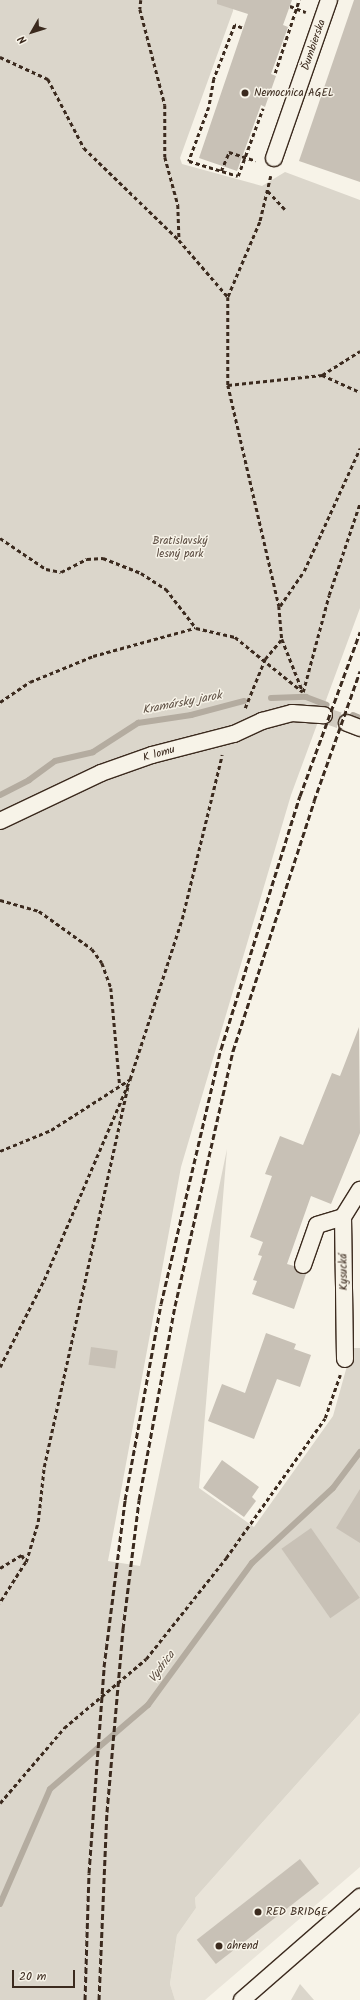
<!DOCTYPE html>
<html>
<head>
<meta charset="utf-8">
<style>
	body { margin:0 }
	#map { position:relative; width:360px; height:2000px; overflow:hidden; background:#f7f3e8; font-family:Kalam,sans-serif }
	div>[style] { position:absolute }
	.built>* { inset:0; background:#e9e4d9 }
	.green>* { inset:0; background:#dbd6cb }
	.stream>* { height:6px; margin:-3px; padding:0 3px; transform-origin:3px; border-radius:3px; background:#b4aca0 }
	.building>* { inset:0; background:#c8c1b6; transform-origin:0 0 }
	.minor-tunnel>* { height:16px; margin-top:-8px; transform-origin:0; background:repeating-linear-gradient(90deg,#d1cbc0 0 16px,transparent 0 24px) }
	.path>* { height:2.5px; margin-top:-1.25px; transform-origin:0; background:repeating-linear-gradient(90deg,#3b2a1e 0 4px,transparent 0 7px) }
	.roads { filter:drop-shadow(1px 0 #3b2a1e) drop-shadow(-1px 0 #3b2a1e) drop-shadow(0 1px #3b2a1e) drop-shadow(0 -1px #3b2a1e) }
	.minor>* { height:16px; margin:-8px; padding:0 8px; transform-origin:8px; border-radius:8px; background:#f7f3e8 }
	.rail>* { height:3px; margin-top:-1.5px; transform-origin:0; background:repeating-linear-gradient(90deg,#3b2a1e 0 6px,transparent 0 9px) }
	.dots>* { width:11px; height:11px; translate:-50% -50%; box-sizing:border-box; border:2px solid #f7f3e8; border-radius:50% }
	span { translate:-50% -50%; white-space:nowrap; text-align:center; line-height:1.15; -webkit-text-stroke:3px #f7f3e8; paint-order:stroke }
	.street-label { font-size:11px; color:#3b2a1e }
	.poi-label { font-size:11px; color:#3b2a1e }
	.left { translate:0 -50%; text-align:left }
	.park-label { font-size:11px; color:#5b4c41 }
	.water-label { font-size:12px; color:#5f5145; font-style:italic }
	.north { position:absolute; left:12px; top:12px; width:40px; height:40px; -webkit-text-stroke:3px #f7f3e8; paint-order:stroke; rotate:231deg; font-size:11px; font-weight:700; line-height:16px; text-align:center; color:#3b2a1e }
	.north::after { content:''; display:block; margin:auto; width:14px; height:18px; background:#3b2a1e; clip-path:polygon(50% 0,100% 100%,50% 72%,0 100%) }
	.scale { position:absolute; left:12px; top:1970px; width:63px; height:18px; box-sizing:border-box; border:2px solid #3b2a1e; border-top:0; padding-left:5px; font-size:12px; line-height:14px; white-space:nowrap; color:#3b2a1e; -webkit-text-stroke:3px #f7f3e8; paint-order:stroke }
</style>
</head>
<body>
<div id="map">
	<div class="built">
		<i style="clip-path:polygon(360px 1713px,360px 1867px,205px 2000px,175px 2000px,170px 1984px,177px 1935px,196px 1908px,195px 1898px)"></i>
	</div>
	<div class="green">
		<i style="clip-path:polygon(0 0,234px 0,233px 11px,180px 158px,182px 164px,262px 186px,285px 172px,360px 200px,360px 608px,291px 795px,181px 1167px,108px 1561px,140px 1566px,227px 1149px,199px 1488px,254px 1527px,333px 1416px,352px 1348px,360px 1348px,360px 1713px,195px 1898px,196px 1908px,177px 1935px,170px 1984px,175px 2000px,0 2000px)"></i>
		<i style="clip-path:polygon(300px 1984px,314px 2000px,291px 2000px)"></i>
	</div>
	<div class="stream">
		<i style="left:271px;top:698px;width:35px;rotate:-2deg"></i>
		<i style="left:306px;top:697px;width:22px;rotate:21deg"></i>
		<i style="left:353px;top:715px;width:8px;rotate:23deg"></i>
		<i style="left:0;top:795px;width:33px;rotate:-27deg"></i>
		<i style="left:29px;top:780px;width:32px;rotate:-36deg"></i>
		<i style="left:55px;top:761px;width:39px;rotate:-13deg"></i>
		<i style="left:93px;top:752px;width:54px;rotate:-32.8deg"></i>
		<i style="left:138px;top:723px;width:54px;rotate:-8.6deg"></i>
		<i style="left:191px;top:715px;width:55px;rotate:-14.8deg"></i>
		<i style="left:0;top:1904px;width:125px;rotate:-66.5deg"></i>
		<i style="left:50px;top:1789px;width:129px;rotate:-40.6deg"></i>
		<i style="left:148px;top:1705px;width:176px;rotate:-53.8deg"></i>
		<i style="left:252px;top:1563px;width:110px;rotate:-42.8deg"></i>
		<i style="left:333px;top:1488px;width:45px;rotate:-53.1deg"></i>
	</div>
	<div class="building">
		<i style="clip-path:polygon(217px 0,292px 0,283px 25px,288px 27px,271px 74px,276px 76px,265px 107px,261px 105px,237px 171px,199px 158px,248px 14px,217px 4px)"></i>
		<i style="clip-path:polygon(354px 0,360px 0,360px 182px,299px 161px)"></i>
		<i style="clip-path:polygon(359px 1027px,360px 1133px,331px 1204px,311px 1196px,287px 1264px,294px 1266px,300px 1274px,306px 1274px,294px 1309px,252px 1294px,257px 1281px,253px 1280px,262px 1256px,258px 1255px,263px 1242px,250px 1237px,272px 1176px,265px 1174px,280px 1136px,303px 1145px,332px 1073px,340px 1076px)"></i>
		<i style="clip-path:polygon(266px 1333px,296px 1344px,294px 1349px,311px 1355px,300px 1387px,277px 1379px,254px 1439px,208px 1421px,222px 1384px,245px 1393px)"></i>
		<i style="left:91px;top:1347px;width:27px;height:18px;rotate:8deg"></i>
		<i style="clip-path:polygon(222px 1460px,259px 1487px,252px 1497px,256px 1501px,244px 1517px,203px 1488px)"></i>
		<i style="clip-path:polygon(360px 1489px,360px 1543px,336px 1528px)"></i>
		<i style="left:311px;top:1528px;width:85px;height:36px;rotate:55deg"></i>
		<i style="left:300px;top:1859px;width:31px;height:131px;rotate:52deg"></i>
	</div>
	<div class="minor-tunnel">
		<i style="left:324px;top:715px;width:24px;rotate:19deg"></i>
	</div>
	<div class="path">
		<i style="left:141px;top:0;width:9px;rotate:96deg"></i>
		<i style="left:140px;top:9px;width:99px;rotate:75.4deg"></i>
		<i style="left:165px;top:105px;width:52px;rotate:90deg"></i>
		<i style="left:165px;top:157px;width:50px;rotate:74.8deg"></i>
		<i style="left:178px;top:205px;width:35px;rotate:88deg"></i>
		<i style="left:290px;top:6px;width:17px;rotate:21deg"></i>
		<i style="left:242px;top:28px;width:8px;rotate:-157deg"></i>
		<i style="left:235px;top:25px;width:58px;rotate:111.3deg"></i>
		<i style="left:214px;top:79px;width:28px;rotate:100deg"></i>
		<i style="left:209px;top:107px;width:58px;rotate:110.3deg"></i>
		<i style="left:189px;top:161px;width:51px;rotate:17deg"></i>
		<i style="left:238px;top:176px;width:72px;rotate:-69.8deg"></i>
		<i style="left:0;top:57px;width:53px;rotate:24.6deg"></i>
		<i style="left:48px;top:79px;width:78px;rotate:62.4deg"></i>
		<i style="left:84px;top:148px;width:132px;rotate:44.1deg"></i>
		<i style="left:179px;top:240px;width:75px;rotate:49.3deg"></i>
		<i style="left:275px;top:73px;width:77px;rotate:-71.8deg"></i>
		<i style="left:221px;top:171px;width:21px;rotate:-67deg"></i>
		<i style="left:229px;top:152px;width:28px;rotate:18deg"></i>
		<i style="left:271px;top:176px;width:47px;rotate:103.4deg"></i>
		<i style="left:260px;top:222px;width:82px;rotate:113.1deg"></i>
		<i style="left:228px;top:297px;width:88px;rotate:90deg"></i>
		<i style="left:228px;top:385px;width:227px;rotate:77deg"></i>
		<i style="left:279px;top:606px;width:33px;rotate:85deg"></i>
		<i style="left:282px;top:639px;width:57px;rotate:68.4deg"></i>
		<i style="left:268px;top:191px;width:25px;rotate:47deg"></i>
		<i style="left:322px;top:375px;width:42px;rotate:24.1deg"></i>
		<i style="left:228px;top:385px;width:95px;rotate:-6.1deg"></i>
		<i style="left:322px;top:375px;width:45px;rotate:-32.3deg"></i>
		<i style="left:0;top:538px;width:55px;rotate:34deg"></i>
		<i style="left:46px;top:569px;width:15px;rotate:11deg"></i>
		<i style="left:61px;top:572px;width:29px;rotate:-27deg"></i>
		<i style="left:87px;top:559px;width:16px;rotate:-4deg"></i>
		<i style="left:103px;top:558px;width:41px;rotate:21.5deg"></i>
		<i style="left:141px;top:573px;width:30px;rotate:33deg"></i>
		<i style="left:166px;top:589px;width:49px;rotate:52.4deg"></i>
		<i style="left:196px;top:628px;width:40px;rotate:13deg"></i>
		<i style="left:235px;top:637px;width:87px;rotate:39deg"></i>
		<i style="left:280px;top:606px;width:42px;rotate:-55.6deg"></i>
		<i style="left:304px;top:571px;width:135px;rotate:-65.5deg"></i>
		<i style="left:303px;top:692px;width:100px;rotate:-75deg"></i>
		<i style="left:329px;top:595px;width:97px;rotate:-71.4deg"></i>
		<i style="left:0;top:702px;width:36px;rotate:-34deg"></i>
		<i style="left:30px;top:682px;width:68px;rotate:-22.4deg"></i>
		<i style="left:93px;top:656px;width:106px;rotate:-15.4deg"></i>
		<i style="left:245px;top:708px;width:53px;rotate:-67.8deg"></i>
		<i style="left:265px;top:659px;width:26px;rotate:-50deg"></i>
		<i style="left:0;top:900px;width:41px;rotate:15.8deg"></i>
		<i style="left:39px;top:911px;width:65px;rotate:35.6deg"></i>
		<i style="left:92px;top:949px;width:17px;rotate:54deg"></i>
		<i style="left:102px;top:963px;width:27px;rotate:70deg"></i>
		<i style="left:111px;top:988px;width:98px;rotate:84.8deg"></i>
		<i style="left:0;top:1151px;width:55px;rotate:-22.4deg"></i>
		<i style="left:51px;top:1130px;width:93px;rotate:-32.7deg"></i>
		<i style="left:0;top:1367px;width:97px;rotate:-63.2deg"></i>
		<i style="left:44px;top:1280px;width:219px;rotate:-66.8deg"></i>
		<i style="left:130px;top:1079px;width:168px;rotate:-72deg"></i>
		<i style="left:182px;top:919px;width:169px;rotate:-76.3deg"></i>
		<i style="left:26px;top:1562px;width:42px;rotate:-73.3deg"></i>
		<i style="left:38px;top:1522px;width:55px;rotate:-83.8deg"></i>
		<i style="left:44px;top:1467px;width:390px;rotate:-77.6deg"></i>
		<i style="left:0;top:1568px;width:26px;rotate:-31deg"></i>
		<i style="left:22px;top:1555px;width:8px;rotate:60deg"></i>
		<i style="left:26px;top:1562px;width:49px;rotate:122.4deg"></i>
		<i style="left:0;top:1803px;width:99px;rotate:-49.5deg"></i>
		<i style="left:64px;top:1728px;width:107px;rotate:-40.1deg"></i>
		<i style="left:146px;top:1659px;width:129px;rotate:-51.6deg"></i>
		<i style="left:226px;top:1558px;width:171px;rotate:-54.7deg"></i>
		<i style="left:325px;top:1418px;width:46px;rotate:-70.8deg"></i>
	</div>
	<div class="roads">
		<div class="minor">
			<i style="left:274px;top:158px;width:167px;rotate:-70.8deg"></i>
			<i style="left:347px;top:723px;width:14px;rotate:21deg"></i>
			<i style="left:0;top:821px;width:112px;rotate:-25.4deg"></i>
			<i style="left:101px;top:773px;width:54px;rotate:-19.4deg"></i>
			<i style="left:152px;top:755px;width:85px;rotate:-14.4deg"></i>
			<i style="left:234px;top:734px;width:31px;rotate:-25deg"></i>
			<i style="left:262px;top:721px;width:31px;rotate:-15deg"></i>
			<i style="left:292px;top:713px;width:32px;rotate:4deg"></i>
			<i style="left:303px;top:1265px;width:42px;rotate:-70.7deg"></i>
			<i style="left:317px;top:1225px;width:27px;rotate:-17deg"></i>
			<i style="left:345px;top:1359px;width:142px;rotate:-90.8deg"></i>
			<i style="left:343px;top:1217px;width:32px;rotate:-58deg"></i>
			<i style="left:242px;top:2000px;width:157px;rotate:-41.1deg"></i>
		</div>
	</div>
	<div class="rail">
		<i style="left:85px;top:2000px;width:127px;rotate:-88.2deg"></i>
		<i style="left:89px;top:1873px;width:207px;rotate:-85.8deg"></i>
		<i style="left:104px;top:1667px;width:168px;rotate:-82.8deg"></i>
		<i style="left:125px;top:1500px;width:199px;rotate:-79.6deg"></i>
		<i style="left:161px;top:1304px;width:262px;rotate:-76.8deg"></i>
		<i style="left:221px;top:1049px;width:265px;rotate:-72.7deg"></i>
		<i style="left:300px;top:796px;width:175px;rotate:-69.9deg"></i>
		<i style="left:99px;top:2000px;width:188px;rotate:-87.6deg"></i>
		<i style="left:107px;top:1812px;width:184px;rotate:-85deg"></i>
		<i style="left:123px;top:1629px;width:130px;rotate:-82.9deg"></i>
		<i style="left:139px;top:1500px;width:197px;rotate:-79.5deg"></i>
		<i style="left:175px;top:1306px;width:262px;rotate:-77.2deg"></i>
		<i style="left:233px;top:1051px;width:263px;rotate:-72deg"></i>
		<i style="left:314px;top:801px;width:138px;rotate:-70.5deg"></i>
	</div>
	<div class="dots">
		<i style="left:245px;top:93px;background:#3b2a1e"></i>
		<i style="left:258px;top:1912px;background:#3b2a1e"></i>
		<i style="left:219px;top:1946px;background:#3b2a1e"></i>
	</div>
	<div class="street-label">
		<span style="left:314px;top:45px;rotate:-71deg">Ďumbierska</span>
		<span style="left:159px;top:754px;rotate:-16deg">K lomu</span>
		<span style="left:344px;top:1272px;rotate:-91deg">Kysucká</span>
	</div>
	<div class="poi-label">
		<span class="left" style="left:254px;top:93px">Nemocnica AGEL</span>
		<span class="left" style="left:266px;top:1912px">RED BRIDGE</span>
		<span class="left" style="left:227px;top:1946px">ahrend</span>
	</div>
	<div class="park-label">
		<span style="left:180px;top:548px">Bratislavský<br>lesný park</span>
	</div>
	<div class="water-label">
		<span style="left:182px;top:703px;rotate:-11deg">Kramársky jarok</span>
		<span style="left:162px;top:1667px;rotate:-54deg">Vydrica</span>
	</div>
	<div class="north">N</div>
	<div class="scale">20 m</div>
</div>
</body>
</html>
